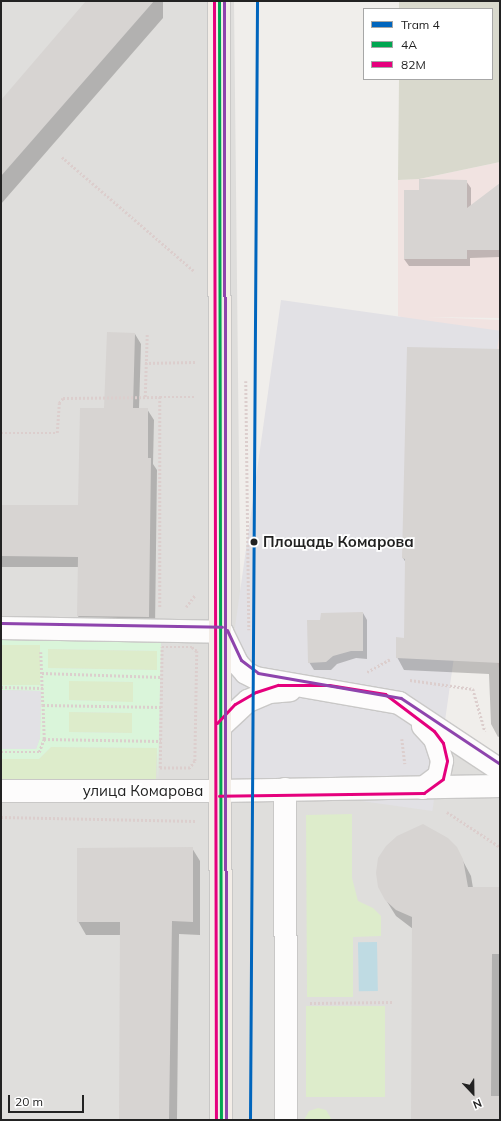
<!DOCTYPE html>
<html>
<head>
<meta charset="utf-8">
<style>
	body { margin:0 }
	#map { position:relative; width:501px; height:1121px; overflow:hidden; background:#f0eeeb; font-family:Mulish,sans-serif }
	div>[style] { position:absolute }
	.residential>* { inset:0; background:#dfdedc }
	.commercial>* { inset:0; background:#f1e3e1 }
	.construction>* { inset:0; background:#d9d9cd }
	.grass>* { inset:0; background:#ddeccb; transform-origin:0 0 }
	.park>* { inset:0; background:#daf5da }
	.plaza>* { inset:0; background:#e2e1e5; transform-origin:0 0 }
	.water>* { inset:0; background:#bfdbe3; transform-origin:0 0 }
	.shadow>* { inset:0; background:#0003 }
	.building>* { inset:0; background:#d7d4d2 }
	.path>* { height:2.5px; margin-top:-1.25px; transform-origin:0; background:repeating-linear-gradient(90deg,#dccecd 0 2px,transparent 0 4px) }
	.roads { filter:drop-shadow(1px 0 #c9c8c7) drop-shadow(-1px 0 #c9c8c7) drop-shadow(0 1px #c9c8c7) drop-shadow(0 -1px #c9c8c7) }
	.minor>* { height:22px; margin:-11px; padding:0 11px; transform-origin:11px; border-radius:11px; background:#fdfcfc }
	.major>* { height:22px; margin:-11px; padding:0 11px; transform-origin:11px; border-radius:11px; background:#f3ede7 }
	.bus-1>* { height:3px; margin:-1.5px; padding:0 1.5px; transform-origin:1.5px; border-radius:1.5px; background:#00a651 }
	.bus-2>* { height:3px; margin:-1.5px; padding:0 1.5px; transform-origin:1.5px; border-radius:1.5px; background:#e5007d }
	.bus-3>* { height:3px; margin:-1.5px; padding:0 1.5px; transform-origin:1.5px; border-radius:1.5px; background:#8e44ad }
	.tram-1>* { height:3px; margin:-1.5px; padding:0 1.5px; transform-origin:1.5px; border-radius:1.5px; background:#0065bd }
	.dots>* { width:11px; height:11px; translate:-50% -50%; box-sizing:border-box; border:2px solid #fff; border-radius:50% }
	span { translate:-50% -50%; white-space:nowrap; text-align:center; line-height:1.15; -webkit-text-stroke:3.5px #fff; paint-order:stroke }
	.stop-label { font-size:15px; color:#222; font-weight:700 }
	.left { translate:0 -50%; text-align:left }
	.street-label { font-size:15px; color:#222 }
	.frame { position:absolute; inset:0; border:2px solid #222; pointer-events:none }
	.legend { position:absolute; left:363px; top:8px; width:130px; height:72px; box-sizing:border-box; background:#fff; border:1px solid #a7a7a7; margin:0; padding:5px 7px; list-style:none; font-size:12px; color:#222 }
	.legend li { display:flex; align-items:center; gap:8px; height:20px }
	.legend b { width:20px; border:1px solid #a7a7a7 }
	.north { position:absolute; left:453px; top:1073px; width:40px; height:40px; -webkit-text-stroke:3px #fff; paint-order:stroke; rotate:158deg; font-size:11px; font-weight:700; line-height:16px; text-align:center; color:#222 }
	.north::after { content:''; display:block; margin:auto; width:14px; height:18px; background:#222; clip-path:polygon(50% 0,100% 100%,50% 72%,0 100%) }
	.scale { position:absolute; left:8px; top:1095px; width:76px; height:18px; box-sizing:border-box; border:2px solid #222; border-top:0; padding-left:5px; font-size:12px; line-height:14px; white-space:nowrap; color:#222; -webkit-text-stroke:3px #fff; paint-order:stroke }
</style>
</head>
<body>
<div id="map">
	<div class="residential">
		<i style="clip-path:polygon(1px 1px,234px 1px,241px 654px,312px 672px,500px 765px,500px 1120px,1px 1120px)"></i>
	</div>
	<div class="commercial">
		<i style="clip-path:polygon(500px 162px,500px 318px,428px 317px,500px 320px,500px 672px,401px 317px,398px 316px,398px 180px,419px 179px)"></i>
	</div>
	<div class="construction">
		<i style="clip-path:polygon(399px 1px,500px 1px,500px 162px,419px 179px,398px 180px,399px 79px,492px 79px,492px 9px,399px 9px)"></i>
	</div>
	<div class="grass">
		<i style="left:1px;top:645px;width:39px;height:40px"></i>
		<i style="left:48px;top:649px;width:110px;height:19px;rotate:1deg"></i>
		<i style="left:69px;top:680px;width:65px;height:20px;rotate:2deg"></i>
		<i style="left:69px;top:712px;width:64px;height:20px;rotate:1deg"></i>
		<i style="clip-path:polygon(51px 747px,157px 748px,156px 781px,1px 780px,1px 759px,39px 759px)"></i>
		<i style="clip-path:polygon(352px 814px,352px 878px,358px 901px,373px 908px,381px 916px,381px 936px,353px 937px,353px 997px,307px 997px,306px 815px)"></i>
		<i style="left:306px;top:1006px;width:79px;height:91px"></i>
		<i style="clip-path:polygon(318px 1108px,326px 1110px,332px 1120px,304px 1120px,309px 1111px)"></i>
	</div>
	<div class="park">
		<i style="clip-path:polygon(evenodd,1px 636px,161px 637px,158px 782px,157px 748px,51px 747px,39px 759px,1px 759px,1px 749px,36px 749px,40px 738px,41px 691px,1px 690px,1px 685px,40px 685px,40px 645px,1px 645px,1px 636px,48px 649px,157px 651px,157px 670px,48px 668px,48px 649px,1px 636px,69px 681px,133px 682px,133px 702px,69px 700px,69px 681px,1px 636px,69px 712px,132px 713px,132px 733px,69px 732px,69px 712px)"></i>
	</div>
	<div class="plaza">
		<i style="left:281px;top:300px;width:221px;height:485px;rotate:8deg"></i>
		<i style="clip-path:polygon(1px 690px,41px 691px,40px 738px,36px 749px,1px 749px)"></i>
	</div>
	<div class="water">
		<i style="left:377px;top:942px;width:49px;height:19px;rotate:89deg"></i>
	</div>
	<div class="shadow">
		<i style="clip-path:polygon(87px 1px,163px 1px,163px 18px,1px 204px,1px 102px)"></i>
		<i style="clip-path:polygon(466px 181px,471px 188px,471px 206px,500px 185px,500px 257px,470px 258px,470px 266px,409px 266px,404px 259px,420px 191px)"></i>
		<i style="clip-path:polygon(135px 334px,141px 344px,139px 409px,147px 409px,154px 420px,153px 464px,157px 470px,155px 628px,84px 627px,78px 616px,79px 567px,1px 567px,1px 506px,79px 506px,105px 409px)"></i>
		<i style="clip-path:polygon(500px 350px,500px 736px,498px 737px,491px 724px,489px 674px,404px 670px,397px 657px,405px 639px,406px 563px,403px 558px)"></i>
		<i style="clip-path:polygon(363px 613px,367px 620px,367px 659px,356px 658px,337px 664px,331px 670px,314px 670px,309px 662px,321px 621px)"></i>
		<i style="clip-path:polygon(192px 848px,200px 861px,200px 935px,179px 934px,177px 1120px,120px 1120px,121px 935px,86px 935px,78px 921px)"></i>
		<i style="clip-path:polygon(456px 848px,471px 876px,473px 888px,500px 888px,500px 1120px,412px 1120px,413px 929px,396px 916px,386px 900px)"></i>
	</div>
	<div class="building">
		<i style="clip-path:polygon(86px 1px,154px 1px,1px 176px,1px 100px)"></i>
		<i style="clip-path:polygon(419px 179px,467px 180px,467px 208px,500px 183px,500px 250px,467px 250px,467px 259px,404px 259px,404px 190px,419px 190px)"></i>
		<i style="clip-path:polygon(107px 332px,135px 333px,133px 408px,148px 408px,148px 458px,151px 458px,149px 617px,77px 616px,78px 557px,1px 556px,1px 505px,78px 505px,80px 408px,104px 408px)"></i>
		<i style="clip-path:polygon(407px 347px,500px 349px,500px 663px,396px 658px,396px 637px,404px 638px,405px 559px,402px 558px)"></i>
		<i style="clip-path:polygon(363px 612px,363px 651px,351px 651px,333px 656px,326px 662px,308px 663px,307px 620px,320px 620px,321px 613px)"></i>
		<i style="clip-path:polygon(423px 824px,448px 838px,457px 847px,463px 859px,468px 887px,500px 887px,500px 954px,492px 954px,491px 1096px,500px 1096px,500px 1120px,411px 1120px,412px 917px,396px 910px,385px 900px,378px 887px,376px 873px,378px 858px,386px 846px,397px 836px)"></i>
		<i style="clip-path:polygon(193px 847px,193px 922px,172px 921px,169px 1120px,119px 1120px,120px 922px,77px 922px,77px 848px)"></i>
	</div>
	<div class="path">
		<i style="left:62px;top:157px;width:176px;rotate:40.8deg"></i>
		<i style="left:145px;top:363px;width:50px;rotate:-1.1deg"></i>
		<i style="left:246px;top:381px;width:249px;rotate:89.3deg"></i>
		<i style="left:145px;top:397px;width:64px;rotate:-88.2deg"></i>
		<i style="left:160px;top:397px;width:35px"></i>
		<i style="left:1px;top:433px;width:56px"></i>
		<i style="left:57px;top:433px;width:30px;rotate:-86deg"></i>
		<i style="left:59px;top:403px;width:6px;rotate:-51deg"></i>
		<i style="left:63px;top:398px;width:97px;rotate:-0.6deg"></i>
		<i style="left:160px;top:397px;width:210px;rotate:90deg"></i>
		<i style="left:186px;top:607px;width:15px;rotate:-53deg"></i>
		<i style="left:162px;top:647px;width:30px"></i>
		<i style="left:192px;top:647px;width:6px;rotate:39deg"></i>
		<i style="left:197px;top:651px;width:110px;rotate:91deg"></i>
		<i style="left:195px;top:761px;width:9px;rotate:126deg"></i>
		<i style="left:190px;top:768px;width:30px;rotate:180deg"></i>
		<i style="left:160px;top:768px;width:121px;rotate:-89.1deg"></i>
		<i style="left:41px;top:652px;width:53px;rotate:87.8deg"></i>
		<i style="left:43px;top:705px;width:118px;rotate:1deg"></i>
		<i style="left:367px;top:672px;width:26px;rotate:-29deg"></i>
		<i style="left:42px;top:673px;width:120px;rotate:1.9deg"></i>
		<i style="left:410px;top:680px;width:64px;rotate:8.1deg"></i>
		<i style="left:473px;top:689px;width:44px;rotate:74.1deg"></i>
		<i style="left:1px;top:687px;width:42px;rotate:1.4deg"></i>
		<i style="left:44px;top:739px;width:117px;rotate:1deg"></i>
		<i style="left:402px;top:739px;width:25px;rotate:83deg"></i>
		<i style="left:1px;top:752px;width:38px"></i>
		<i style="left:39px;top:752px;width:14px;rotate:-69deg"></i>
		<i style="left:44px;top:739px;width:34px;rotate:-92deg"></i>
		<i style="left:447px;top:812px;width:64px;rotate:33.4deg"></i>
		<i style="left:1px;top:817px;width:195px;rotate:1.2deg"></i>
		<i style="left:310px;top:1003px;width:83px;rotate:-0.7deg"></i>
	</div>
	<div class="roads">
		<div class="minor">
			<i style="left:1px;top:628px;width:221px;rotate:1deg"></i>
			<i style="left:222px;top:632px;width:34px;rotate:64deg"></i>
			<i style="left:237px;top:663px;width:13px;rotate:48deg"></i>
			<i style="left:246px;top:673px;width:11px;rotate:27deg"></i>
			<i style="left:256px;top:678px;width:145px;rotate:9.9deg"></i>
			<i style="left:399px;top:703px;width:121px;rotate:33.6deg"></i>
			<i style="left:221px;top:726px;width:37px;rotate:-43deg"></i>
			<i style="left:248px;top:701px;width:23px;rotate:-23deg"></i>
			<i style="left:269px;top:692px;width:21px;rotate:-5deg"></i>
			<i style="left:423px;top:726px;width:18px;rotate:47deg"></i>
			<i style="left:435px;top:739px;width:23px;rotate:72deg"></i>
			<i style="left:442px;top:761px;width:15px;rotate:101deg"></i>
			<i style="left:439px;top:776px;width:20px;rotate:143deg"></i>
			<i style="left:285px;top:789px;width:331px;rotate:89.8deg"></i>
			<i style="left:1px;top:791px;width:218px"></i>
			<i style="left:219px;top:791px;width:281px;rotate:-1deg"></i>
		</div>
		<div class="major">
			<i style="left:219px;top:1px;width:1119px;rotate:89.9deg"></i>
		</div>
	</div>
	<div class="bus-1">
		<i style="left:219px;top:1px;width:1119px;rotate:89.9deg"></i>
	</div>
	<div class="bus-2">
		<i style="left:214px;top:1px;width:1119px;rotate:89.9deg"></i>
		<i style="left:217px;top:723px;width:26px;rotate:-47deg"></i>
		<i style="left:235px;top:704px;width:24px;rotate:-30deg"></i>
		<i style="left:256px;top:692px;width:23px;rotate:-18deg"></i>
		<i style="left:278px;top:685px;width:51px"></i>
		<i style="left:329px;top:685px;width:57px;rotate:9.1deg"></i>
		<i style="left:385px;top:694px;width:61px;rotate:37.1deg"></i>
		<i style="left:434px;top:731px;width:15px;rotate:53deg"></i>
		<i style="left:443px;top:743px;width:18px;rotate:77deg"></i>
		<i style="left:447px;top:761px;width:18px;rotate:103deg"></i>
		<i style="left:443px;top:779px;width:24px;rotate:144deg"></i>
		<i style="left:424px;top:793px;width:205px;rotate:179.2deg"></i>
	</div>
	<div class="bus-3">
		<i style="left:224px;top:1px;width:1119px;rotate:89.9deg"></i>
		<i style="left:1px;top:623px;width:221px;rotate:1deg"></i>
		<i style="left:227px;top:630px;width:33px;rotate:65deg"></i>
		<i style="left:241px;top:660px;width:21px;rotate:37deg"></i>
		<i style="left:258px;top:673px;width:145px;rotate:9.9deg"></i>
		<i style="left:401px;top:698px;width:119px;rotate:33.7deg"></i>
	</div>
	<div class="tram-1">
		<i style="left:250px;top:1120px;width:1119px;rotate:-89.64deg"></i>
	</div>
	<div class="dots">
		<i style="left:254px;top:542px;background:#222"></i>
	</div>
	<div class="stop-label">
		<span class="left" style="left:263px;top:542px">Площадь Комарова</span>
	</div>
	<div class="street-label">
		<span style="left:143px;top:791px">улица Комарова</span>
	</div>
	<div class="frame"></div>
	<ul class="legend">
	<li><b style="height:5px;background:#0065bd"></b>Tram 4</li>
	<li><b style="height:5px;background:#00a651"></b>4А</li>
	<li><b style="height:5px;background:#e5007d"></b>82М</li>
	</ul>
	<div class="north">N</div>
	<div class="scale">20 m</div>
</div>
</body>
</html>
